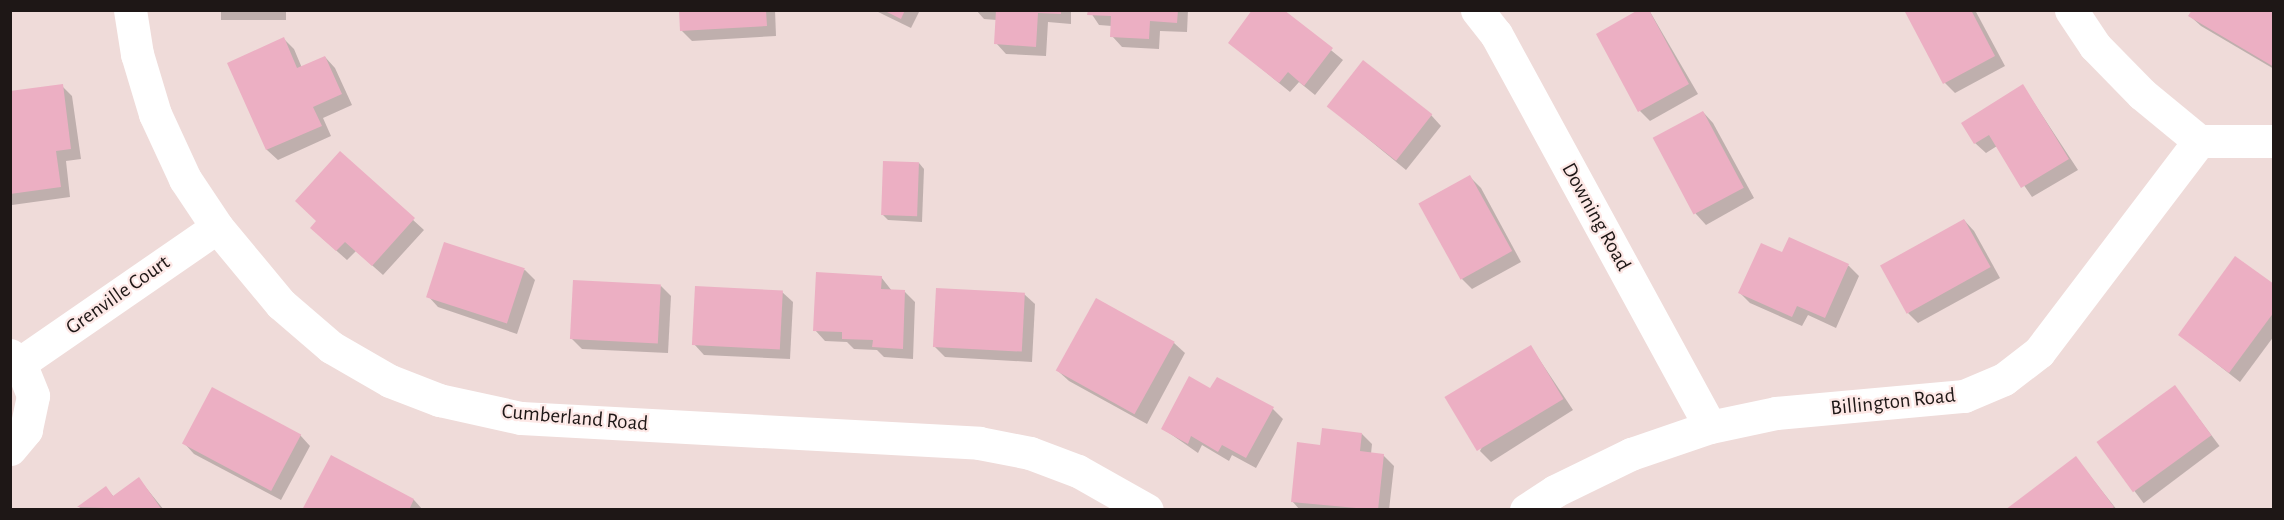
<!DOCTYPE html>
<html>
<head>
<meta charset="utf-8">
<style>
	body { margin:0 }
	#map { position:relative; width:2284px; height:520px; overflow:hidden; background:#efdbd9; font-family:"Alegreya Sans",sans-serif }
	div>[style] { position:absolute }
	.shadow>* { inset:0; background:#0003; transform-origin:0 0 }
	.building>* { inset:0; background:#ecafc3; transform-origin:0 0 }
	.minor>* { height:33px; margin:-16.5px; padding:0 16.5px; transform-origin:16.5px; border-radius:16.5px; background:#fff }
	span { translate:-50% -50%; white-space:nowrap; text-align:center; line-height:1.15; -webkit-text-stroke:4.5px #fde8e6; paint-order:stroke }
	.street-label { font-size:21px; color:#1e1716 }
	.frame { position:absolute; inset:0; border:12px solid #1e1716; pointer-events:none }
</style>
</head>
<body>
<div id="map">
	<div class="shadow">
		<i style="left:221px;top:10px;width:65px;height:10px"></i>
		<i style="clip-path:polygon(680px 10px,775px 10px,776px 36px,692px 41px,681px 30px)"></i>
		<i style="clip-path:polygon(874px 10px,920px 10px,911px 28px)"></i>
		<i style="clip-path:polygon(976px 10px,1071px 10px,1071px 24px,1048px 22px,1046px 56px,1006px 54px,996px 43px,997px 20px,984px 19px)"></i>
		<i style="clip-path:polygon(1089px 10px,1188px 10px,1187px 32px,1160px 31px,1159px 49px,1122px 47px,1112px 36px,1112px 26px,1099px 25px)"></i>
		<i style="clip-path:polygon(1282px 10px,1343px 60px,1315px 95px,1299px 82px,1290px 92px,1230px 43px)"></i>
		<i style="clip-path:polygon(1649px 10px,1698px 94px,1650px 121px,1640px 111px)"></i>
		<i style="clip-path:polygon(1905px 10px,1975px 10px,2005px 66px,1955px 93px,1945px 83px)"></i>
		<i style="clip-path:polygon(2274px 10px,2274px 69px,2201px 26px,2190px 16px)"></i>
		<i style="clip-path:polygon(284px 39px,294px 49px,302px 68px,325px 57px,335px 68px,352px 105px,323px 118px,331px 136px,278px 160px,267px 150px,229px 64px)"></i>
		<i style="clip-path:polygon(62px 86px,72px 96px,81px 159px,66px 161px,70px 197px,12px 205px,10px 92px)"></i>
		<i style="clip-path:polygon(2023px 86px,2078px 170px,2032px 197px,1997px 146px,1986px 153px,1975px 143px)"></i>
		<i style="clip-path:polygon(1328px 106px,1431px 115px,1441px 126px,1406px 170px)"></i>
		<i style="clip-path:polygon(1703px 112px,1713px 123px,1754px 198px,1706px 225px,1696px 214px,1655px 138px)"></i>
		<i style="clip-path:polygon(340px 153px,424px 230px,383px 275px,356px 251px,347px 260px,322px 238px,318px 221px)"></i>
		<i style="clip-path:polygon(919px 163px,924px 169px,922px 222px,888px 220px,883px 215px)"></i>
		<i style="clip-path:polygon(1470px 177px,1481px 188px,1521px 262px,1472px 289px,1462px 279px)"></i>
		<i style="clip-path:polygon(1964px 220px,1974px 231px,2000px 278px,1918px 323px,1908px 313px)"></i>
		<i style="clip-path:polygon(1790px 239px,1849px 266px,1859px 276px,1836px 328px,1808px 315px,1802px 326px,1750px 303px,1740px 293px,1783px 254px)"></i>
		<i style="clip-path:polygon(525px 270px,535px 280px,517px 334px,438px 307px,428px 296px)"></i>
		<i style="clip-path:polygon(881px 277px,892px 291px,905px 292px,915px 302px,913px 359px,884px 357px,877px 350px,854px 349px,847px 342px,825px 341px,815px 330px)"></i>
		<i style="clip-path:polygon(661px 286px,671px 296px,668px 353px,582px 349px,571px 338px)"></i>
		<i style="clip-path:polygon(2274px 286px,2274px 336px,2240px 382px,2180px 335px)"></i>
		<i style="clip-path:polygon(782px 292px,793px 302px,790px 359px,704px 355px,694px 344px)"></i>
		<i style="clip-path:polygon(1024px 294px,1035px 304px,1032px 362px,945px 357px,935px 347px)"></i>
		<i style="clip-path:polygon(1097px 300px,1174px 343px,1185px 353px,1147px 424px,1069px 381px,1058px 371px)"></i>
		<i style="clip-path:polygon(1531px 347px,1573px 410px,1491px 462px,1480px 451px)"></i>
		<i style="left:2175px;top:387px;width:74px;height:95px;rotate:53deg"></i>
		<i style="clip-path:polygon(1211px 390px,1273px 409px,1283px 419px,1256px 468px,1232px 455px,1229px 461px,1202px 445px,1198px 453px,1162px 428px)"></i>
		<i style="clip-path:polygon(1362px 434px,1372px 444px,1371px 454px,1383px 455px,1394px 466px,1389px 510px,1300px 510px,1292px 501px,1322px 446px)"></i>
		<i style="clip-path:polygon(300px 435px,310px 446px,281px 500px,194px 454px,184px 443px)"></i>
		<i style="clip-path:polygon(332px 457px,414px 500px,423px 510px,304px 510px)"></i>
		<i style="clip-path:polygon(2076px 458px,2117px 510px,2008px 510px)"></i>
		<i style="clip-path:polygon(139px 479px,164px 510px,79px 508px,106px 488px,114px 497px)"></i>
	</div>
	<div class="building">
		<i style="clip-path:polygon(679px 10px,766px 10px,767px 26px,680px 31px)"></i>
		<i style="clip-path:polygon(883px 10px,905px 10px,901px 19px)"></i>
		<i style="clip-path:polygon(996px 10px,1061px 10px,1061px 14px,1038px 13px,1036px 47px,994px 44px)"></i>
		<i style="clip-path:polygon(1088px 10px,1178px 10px,1177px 23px,1150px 21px,1149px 39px,1110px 37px,1111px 16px,1087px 15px)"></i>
		<i style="clip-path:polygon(1252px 10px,1284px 10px,1333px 48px,1304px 86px,1288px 72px,1279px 83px,1228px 43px)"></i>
		<i style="clip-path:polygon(1638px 10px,1649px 10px,1689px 84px,1638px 112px,1596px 34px)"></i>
		<i style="clip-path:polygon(1904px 10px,1971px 10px,1995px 56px,1943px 84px)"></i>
		<i style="clip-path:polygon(2192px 10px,2274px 10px,2274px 67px,2188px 16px)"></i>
		<i style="clip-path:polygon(284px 37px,297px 68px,325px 56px,342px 94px,313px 107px,322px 126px,266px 150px,227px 63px)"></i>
		<i style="left:1363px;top:60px;width:88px;height:59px;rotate:38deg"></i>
		<i style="clip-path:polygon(63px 84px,71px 149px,56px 151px,61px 187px,10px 194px,10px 91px)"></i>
		<i style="clip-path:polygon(2023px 84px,2069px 159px,2021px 188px,1989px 135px,1974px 144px,1961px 123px)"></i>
		<i style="left:1703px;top:111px;width:87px;height:57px;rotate:62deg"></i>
		<i style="clip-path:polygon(340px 151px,415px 218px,372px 266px,345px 242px,336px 251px,310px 228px,316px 221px,295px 201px)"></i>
		<i style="left:883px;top:161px;width:36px;height:54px;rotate:2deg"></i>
		<i style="left:1470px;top:175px;width:87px;height:59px;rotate:61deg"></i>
		<i style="left:1964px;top:219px;width:55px;height:96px;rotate:61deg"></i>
		<i style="clip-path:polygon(1789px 237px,1849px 264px,1825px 318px,1797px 306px,1792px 317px,1738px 293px,1761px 243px,1782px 252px)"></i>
		<i style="left:444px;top:242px;width:85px;height:58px;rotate:18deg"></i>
		<i style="clip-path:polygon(2235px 256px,2274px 284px,2274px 312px,2229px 373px,2178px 335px)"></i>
		<i style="clip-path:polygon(816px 272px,882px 276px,881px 289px,905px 290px,903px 349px,872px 347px,873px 340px,842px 339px,842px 332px,813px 331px)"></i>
		<i style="left:573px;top:280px;width:88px;height:59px;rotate:3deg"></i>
		<i style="left:695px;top:286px;width:88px;height:59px;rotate:3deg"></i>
		<i style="left:936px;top:288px;width:89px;height:59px;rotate:3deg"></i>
		<i style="left:1096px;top:298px;width:90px;height:83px;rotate:29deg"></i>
		<i style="left:1531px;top:345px;width:63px;height:101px;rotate:59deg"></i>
		<i style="clip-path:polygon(1189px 376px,1210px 388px,1217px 377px,1274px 407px,1246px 458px,1222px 445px,1218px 452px,1191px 436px,1188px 444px,1161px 429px)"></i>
		<i style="left:2175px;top:385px;width:62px;height:97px;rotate:54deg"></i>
		<i style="left:212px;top:387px;width:101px;height:64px;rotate:28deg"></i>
		<i style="clip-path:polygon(1322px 428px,1362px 433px,1360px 451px,1384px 454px,1378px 510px,1291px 502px,1297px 442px,1320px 445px)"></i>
		<i style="clip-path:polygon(331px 455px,414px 499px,409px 510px,302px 510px)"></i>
		<i style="clip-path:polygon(2076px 456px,2114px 507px,2110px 510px,2005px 510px)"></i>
		<i style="clip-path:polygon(139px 477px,162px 510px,77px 507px,106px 486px,113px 496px)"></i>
	</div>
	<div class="minor">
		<i style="left:130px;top:10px;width:45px;rotate:81deg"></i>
		<i style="left:137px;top:54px;width:63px;rotate:73.3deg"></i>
		<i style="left:155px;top:114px;width:72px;rotate:65.2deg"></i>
		<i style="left:185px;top:179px;width:58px;rotate:56.3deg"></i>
		<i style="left:217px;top:227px;width:100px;rotate:50.3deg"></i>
		<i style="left:281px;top:304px;width:66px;rotate:40.7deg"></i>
		<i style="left:331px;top:347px;width:68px;rotate:30deg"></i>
		<i style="left:390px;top:381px;width:53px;rotate:21.2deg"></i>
		<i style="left:439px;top:400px;width:84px;rotate:12.4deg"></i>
		<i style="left:521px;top:418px;width:459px;rotate:3.1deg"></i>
		<i style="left:979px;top:443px;width:52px;rotate:11.1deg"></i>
		<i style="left:1030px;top:453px;width:51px;rotate:20.6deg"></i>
		<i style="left:1078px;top:471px;width:79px;rotate:29.5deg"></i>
		<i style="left:1477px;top:10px;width:31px;rotate:52deg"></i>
		<i style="left:1496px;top:34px;width:447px;rotate:61.4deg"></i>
		<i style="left:2071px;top:10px;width:43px;rotate:56.3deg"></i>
		<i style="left:2095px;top:46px;width:67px;rotate:45.6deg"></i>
		<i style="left:2142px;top:94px;width:74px;rotate:39.5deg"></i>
		<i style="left:2199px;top:141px;width:75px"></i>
		<i style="left:10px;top:355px;width:13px;rotate:39deg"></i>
		<i style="left:20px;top:363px;width:35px;rotate:68deg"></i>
		<i style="left:33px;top:396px;width:35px;rotate:102deg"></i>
		<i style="left:26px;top:430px;width:25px;rotate:130deg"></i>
		<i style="left:20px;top:363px;width:239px;rotate:-34.6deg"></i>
		<i style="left:1526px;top:510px;width:35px;rotate:-33deg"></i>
		<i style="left:1555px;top:491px;width:85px;rotate:-26deg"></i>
		<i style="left:1631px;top:454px;width:83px;rotate:-18.9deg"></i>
		<i style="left:1710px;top:427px;width:67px;rotate:-12deg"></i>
		<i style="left:1776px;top:413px;width:189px;rotate:-5.2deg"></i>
		<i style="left:1964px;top:396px;width:43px;rotate:-23deg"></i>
		<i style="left:2004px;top:379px;width:44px;rotate:-37.6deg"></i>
		<i style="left:2039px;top:352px;width:265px;rotate:-52.8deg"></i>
	</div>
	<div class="street-label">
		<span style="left:1596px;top:217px;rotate:61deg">Downing Road</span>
		<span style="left:118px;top:295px;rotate:-35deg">Grenville Court</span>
		<span style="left:1893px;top:402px;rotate:-6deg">Billington Road</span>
		<span style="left:575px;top:418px;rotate:5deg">Cumberland Road</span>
	</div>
	<div class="frame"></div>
</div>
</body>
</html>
